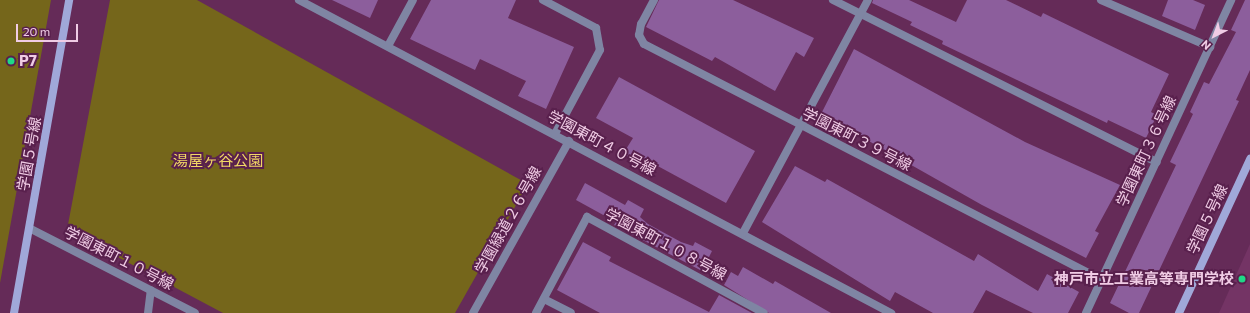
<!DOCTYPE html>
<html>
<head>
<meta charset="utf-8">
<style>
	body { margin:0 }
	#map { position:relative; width:1250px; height:313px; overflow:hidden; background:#652b58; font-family:Commissioner,"Noto Sans JP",sans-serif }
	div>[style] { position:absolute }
	.built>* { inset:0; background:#743465 }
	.green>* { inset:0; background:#75661b }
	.building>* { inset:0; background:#8c5e9c }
	.street>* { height:8px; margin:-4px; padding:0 4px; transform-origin:4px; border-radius:4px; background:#7f85a3 }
	.secondary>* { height:8px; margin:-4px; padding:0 4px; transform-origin:4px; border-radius:4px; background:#a0a8d9 }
	.dots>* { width:11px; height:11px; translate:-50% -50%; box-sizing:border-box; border:2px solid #59204d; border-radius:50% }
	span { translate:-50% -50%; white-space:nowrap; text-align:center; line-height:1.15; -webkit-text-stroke:4px #59204d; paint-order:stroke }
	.poi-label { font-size:15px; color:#f0cce5; font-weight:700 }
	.left { translate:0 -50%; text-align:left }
	.right { translate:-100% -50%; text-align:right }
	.street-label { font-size:15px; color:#f0cce5 }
	.park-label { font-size:15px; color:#f1d865 }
	.north { position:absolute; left:1194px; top:16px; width:40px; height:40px; -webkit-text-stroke:3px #59204d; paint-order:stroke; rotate:222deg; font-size:11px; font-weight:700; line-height:16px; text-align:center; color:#f0cce5 }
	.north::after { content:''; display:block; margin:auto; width:14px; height:18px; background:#f0cce5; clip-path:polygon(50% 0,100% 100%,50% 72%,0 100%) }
	.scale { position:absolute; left:16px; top:24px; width:62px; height:18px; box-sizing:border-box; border:2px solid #f0cce5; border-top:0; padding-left:5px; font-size:12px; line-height:14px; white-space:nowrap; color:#f0cce5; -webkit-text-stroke:3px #59204d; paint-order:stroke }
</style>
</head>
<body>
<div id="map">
	<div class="built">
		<i style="clip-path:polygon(1250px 244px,1250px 313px,1219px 313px)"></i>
	</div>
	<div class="green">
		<i style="clip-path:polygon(0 0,51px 0,0 283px)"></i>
		<i style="clip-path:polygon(110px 0,197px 0,528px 184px,455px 313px,223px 313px,67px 230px)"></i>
	</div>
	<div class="building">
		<i style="clip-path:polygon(332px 0,378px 0,370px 18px)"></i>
		<i style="clip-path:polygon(431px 0,516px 0,508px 18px,574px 47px,546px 109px,518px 96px,526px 81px,480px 59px,475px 70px,410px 39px)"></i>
		<i style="clip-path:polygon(659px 0,733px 0,814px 38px,804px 57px,796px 52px,775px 91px,715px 57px,712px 61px,646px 27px)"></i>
		<i style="clip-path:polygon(873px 0,909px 0,956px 22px,967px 0,1006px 0,1041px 17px,1043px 13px,1169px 74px,1151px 112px,1157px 115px,1146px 138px,1108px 120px,1107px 123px,942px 44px,943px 41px,910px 25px,912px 22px,872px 3px)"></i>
		<i style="clip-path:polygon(1168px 0,1193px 0,1205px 5px,1195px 30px,1162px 16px)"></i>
		<i style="clip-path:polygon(1245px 0,1250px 0,1250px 70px,1236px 100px,1239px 101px,1139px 313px,1129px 313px,1110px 303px,1176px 165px,1170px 162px,1193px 114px,1190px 112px,1204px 82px,1209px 84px,1236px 32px,1231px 30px)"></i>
		<i style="clip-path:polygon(854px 49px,1025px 142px,1120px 185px,1095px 231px,1099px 233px,1086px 258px,982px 205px,821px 114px)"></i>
		<i style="clip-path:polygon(619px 77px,755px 151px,726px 203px,654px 164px,651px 170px,623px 154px,633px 138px,596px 118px)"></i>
		<i style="clip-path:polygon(795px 166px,825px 182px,827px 179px,974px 261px,978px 254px,1038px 291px,1047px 274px,1079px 292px,1068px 313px,1033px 313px,986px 290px,973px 313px,933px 313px,895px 292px,890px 301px,762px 222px)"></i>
		<i style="clip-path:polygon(585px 183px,625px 205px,628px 200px,644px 209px,640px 217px,648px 224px,681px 242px,693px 246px,695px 242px,712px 251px,702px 271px,614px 225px,616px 222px,576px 200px)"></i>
		<i style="clip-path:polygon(583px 242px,611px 257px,609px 261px,709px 312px,719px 295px,752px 313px,600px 313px,557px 290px)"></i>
		<i style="clip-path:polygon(743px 267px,773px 284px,775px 281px,831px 313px,769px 313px,724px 285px,731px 272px,738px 276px)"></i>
	</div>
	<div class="street">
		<i style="left:299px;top:0;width:670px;rotate:27.87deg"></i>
		<i style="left:543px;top:0;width:60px;rotate:27.8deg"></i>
		<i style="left:596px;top:28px;width:22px;rotate:80deg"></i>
		<i style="left:600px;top:50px;width:95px;rotate:118.2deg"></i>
		<i style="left:654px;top:0;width:27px;rotate:118deg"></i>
		<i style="left:641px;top:24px;width:11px;rotate:100deg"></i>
		<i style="left:639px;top:35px;width:10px;rotate:61deg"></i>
		<i style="left:644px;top:44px;width:515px;rotate:27.26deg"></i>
		<i style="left:833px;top:0;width:362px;rotate:26.6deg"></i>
		<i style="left:1101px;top:0;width:119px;rotate:23.3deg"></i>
		<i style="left:388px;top:46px;width:52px;rotate:-61.5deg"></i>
		<i style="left:31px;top:229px;width:184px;rotate:27.1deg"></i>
		<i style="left:743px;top:233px;width:264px;rotate:-61.8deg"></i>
		<i style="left:544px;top:299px;width:30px;rotate:27deg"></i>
		<i style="left:148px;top:313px;width:23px;rotate:-83deg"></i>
		<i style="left:473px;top:313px;width:197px;rotate:-60.8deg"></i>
		<i style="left:536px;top:313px;width:109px;rotate:-62deg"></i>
		<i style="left:587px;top:217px;width:201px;rotate:28.5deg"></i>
		<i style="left:1086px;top:313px;width:345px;rotate:-65.1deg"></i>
	</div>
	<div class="secondary">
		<i style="left:14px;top:313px;width:318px;rotate:-80deg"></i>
		<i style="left:1179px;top:313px;width:170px;rotate:-65.2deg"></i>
	</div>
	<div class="dots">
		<i style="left:11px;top:61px;background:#1fd887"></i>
		<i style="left:1242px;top:279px;background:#1fd887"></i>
	</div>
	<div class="poi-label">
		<span class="left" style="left:19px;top:61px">P7</span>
		<span class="right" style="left:1234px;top:279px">神戸市立工業高等専門学校</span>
	</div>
	<div class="street-label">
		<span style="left:857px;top:139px;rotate:27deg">学園東町３９号線</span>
		<span style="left:602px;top:143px;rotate:28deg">学園東町４０号線</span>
		<span style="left:1146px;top:151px;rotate:-65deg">学園東町３６号線</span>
		<span style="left:29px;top:154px;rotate:-80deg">学園５号線</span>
		<span style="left:1207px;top:219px;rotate:-65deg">学園５号線</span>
		<span style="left:508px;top:220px;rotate:-61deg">学園緑道２６号線</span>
		<span style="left:666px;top:244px;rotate:28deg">学園東町１０８号線</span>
		<span style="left:119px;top:258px;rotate:27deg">学園東町１０号線</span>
	</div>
	<div class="park-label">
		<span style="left:218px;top:161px">湯屋ヶ谷公園</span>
	</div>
	<div class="north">N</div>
	<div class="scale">20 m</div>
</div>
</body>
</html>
